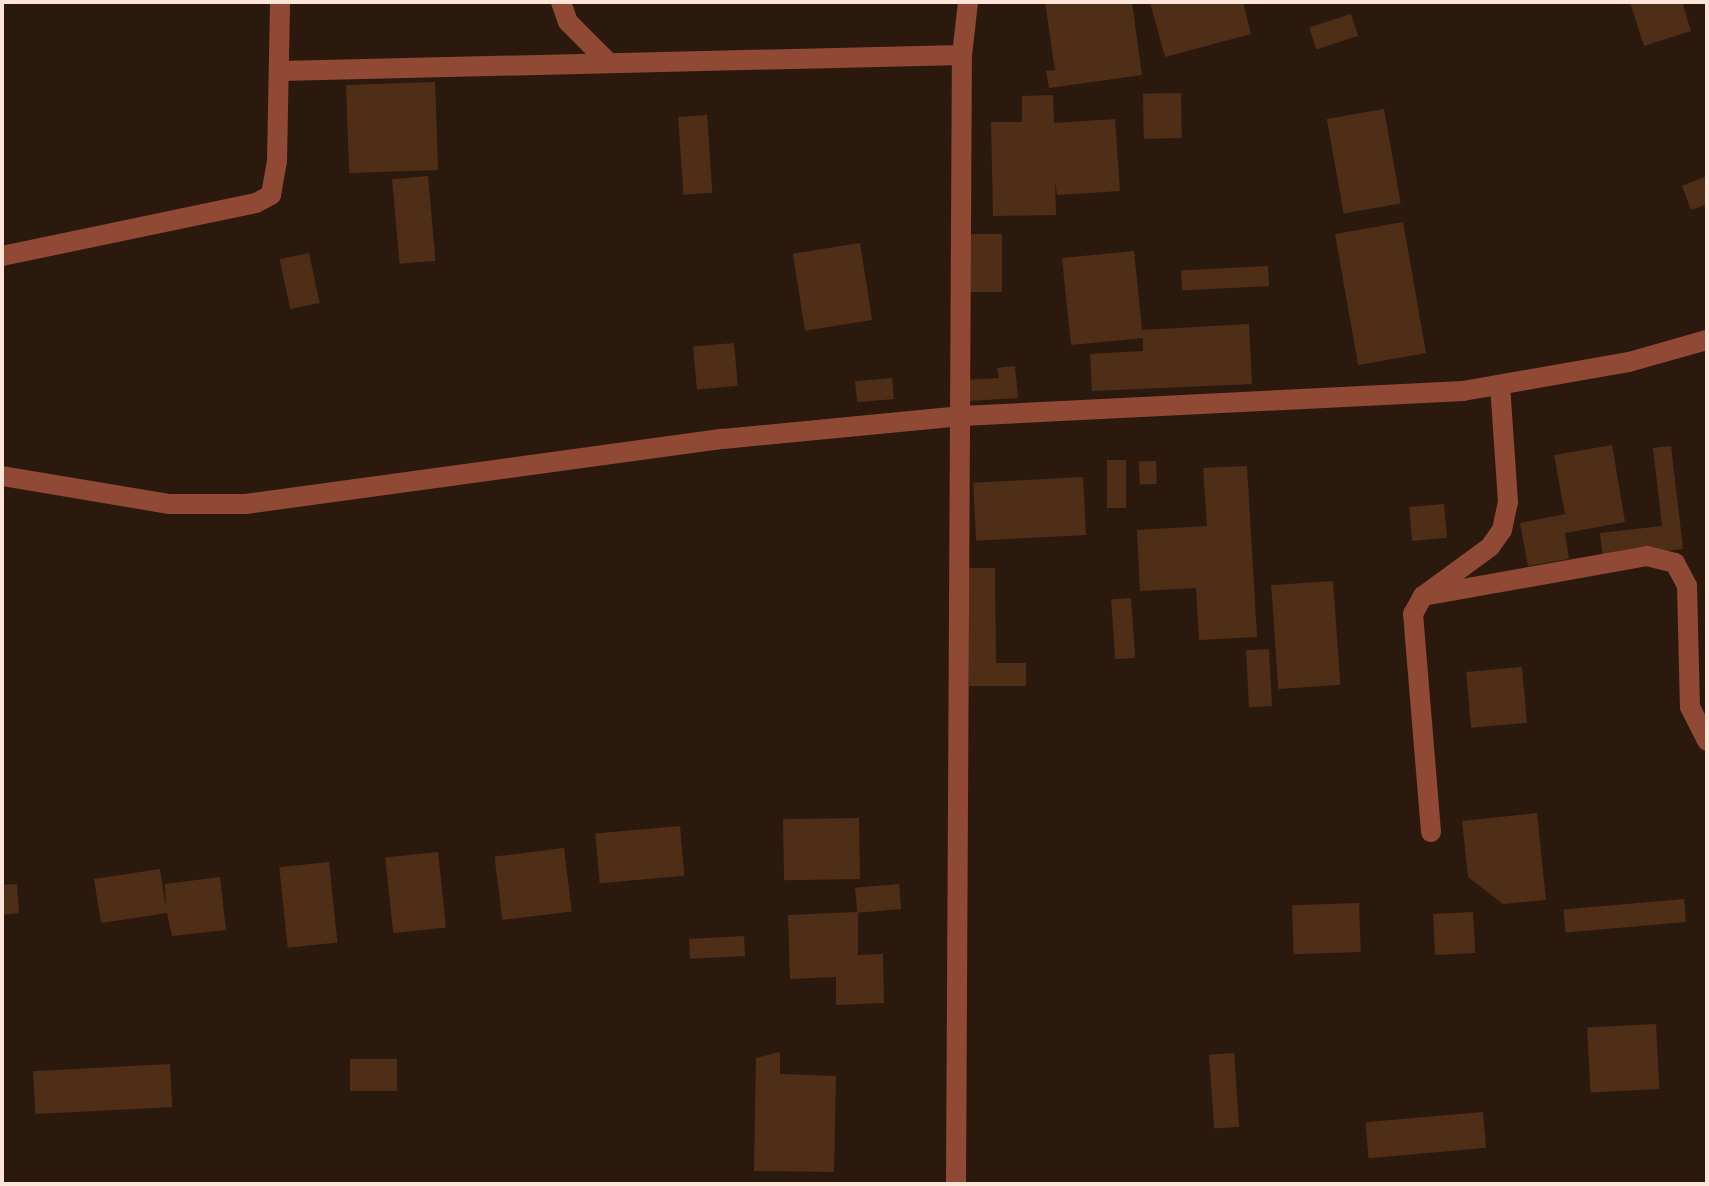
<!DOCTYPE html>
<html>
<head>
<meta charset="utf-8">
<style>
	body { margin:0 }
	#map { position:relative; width:1709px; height:1186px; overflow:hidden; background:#2c190e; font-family:Jost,sans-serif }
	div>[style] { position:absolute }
	.building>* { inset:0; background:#4f2e18; transform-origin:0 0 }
	.minor>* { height:20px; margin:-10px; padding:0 10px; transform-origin:10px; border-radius:10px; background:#904934 }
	span { translate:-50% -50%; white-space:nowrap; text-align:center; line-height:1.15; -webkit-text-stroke:6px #2c190e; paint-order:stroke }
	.frame { position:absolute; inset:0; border:4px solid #ffe4d8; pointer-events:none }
</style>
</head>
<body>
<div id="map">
	<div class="building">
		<i style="clip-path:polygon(1045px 2px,1132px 2px,1142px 75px,1049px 88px,1046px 71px,1055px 70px)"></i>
		<i style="clip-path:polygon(1150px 2px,1243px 2px,1251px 34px,1165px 57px)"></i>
		<i style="clip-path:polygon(1630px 2px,1682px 2px,1691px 31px,1644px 46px)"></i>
		<i style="left:1351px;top:14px;width:23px;height:44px;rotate:72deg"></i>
		<i style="left:435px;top:82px;width:88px;height:89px;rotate:88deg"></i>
		<i style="left:1181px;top:93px;width:45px;height:38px;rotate:89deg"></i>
		<i style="clip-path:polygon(1053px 95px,1054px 123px,1115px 119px,1120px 191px,1057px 195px,1055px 180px,1056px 215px,993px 216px,991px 122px,1022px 122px,1022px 96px)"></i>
		<i style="left:1384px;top:109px;width:96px;height:58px;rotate:80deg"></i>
		<i style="left:707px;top:115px;width:78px;height:29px;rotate:86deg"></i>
		<i style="left:428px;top:176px;width:85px;height:36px;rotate:85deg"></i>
		<i style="clip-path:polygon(1707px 176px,1707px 204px,1691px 210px,1682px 186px)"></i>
		<i style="left:1403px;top:222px;width:133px;height:69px;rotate:80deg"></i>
		<i style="left:964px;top:234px;width:38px;height:58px"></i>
		<i style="left:860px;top:243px;width:78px;height:68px;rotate:81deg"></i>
		<i style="clip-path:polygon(1134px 251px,1142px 330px,1249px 324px,1252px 384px,1092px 391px,1090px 354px,1143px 351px,1143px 338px,1071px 345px,1062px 258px)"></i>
		<i style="left:309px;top:253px;width:51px;height:30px;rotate:78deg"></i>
		<i style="left:1268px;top:266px;width:20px;height:87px;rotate:87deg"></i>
		<i style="left:734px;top:343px;width:43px;height:41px;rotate:85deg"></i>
		<i style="clip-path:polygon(1015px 366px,1018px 398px,969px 401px,968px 380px,999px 378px,997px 368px)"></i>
		<i style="left:892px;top:378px;width:21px;height:37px;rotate:85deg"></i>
		<i style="clip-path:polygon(1612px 445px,1625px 522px,1565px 533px,1569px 559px,1528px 566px,1520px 523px,1565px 514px,1554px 455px)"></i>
		<i style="clip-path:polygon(1671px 446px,1683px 549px,1603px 558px,1600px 533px,1662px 526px,1653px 448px)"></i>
		<i style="left:1107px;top:460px;width:19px;height:48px"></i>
		<i style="left:1156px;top:461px;width:23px;height:17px;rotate:88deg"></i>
		<i style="clip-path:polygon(1247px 466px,1257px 637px,1199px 640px,1196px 588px,1140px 591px,1137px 530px,1207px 526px,1203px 468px)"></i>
		<i style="left:1083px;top:477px;width:58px;height:110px;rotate:87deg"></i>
		<i style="left:1444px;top:504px;width:34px;height:35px;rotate:85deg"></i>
		<i style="clip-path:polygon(968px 568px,995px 568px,996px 663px,1026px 663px,1026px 686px,969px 686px)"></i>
		<i style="left:1333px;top:581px;width:104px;height:62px;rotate:86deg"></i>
		<i style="left:1131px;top:598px;width:60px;height:20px;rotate:86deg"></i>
		<i style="left:1269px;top:649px;width:57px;height:23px;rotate:87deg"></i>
		<i style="left:1522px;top:667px;width:56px;height:56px;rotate:85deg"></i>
		<i style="clip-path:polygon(1537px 813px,1546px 900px,1503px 904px,1468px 877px,1462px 821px)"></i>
		<i style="left:859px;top:818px;width:61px;height:76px;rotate:89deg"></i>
		<i style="left:680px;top:826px;width:50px;height:85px;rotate:85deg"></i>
		<i style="left:564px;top:848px;width:64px;height:70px;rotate:83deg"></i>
		<i style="left:438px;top:852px;width:76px;height:53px;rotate:84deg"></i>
		<i style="left:329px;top:862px;width:81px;height:50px;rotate:84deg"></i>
		<i style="clip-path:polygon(160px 869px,166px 909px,165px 884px,220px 877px,226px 930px,172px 936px,167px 913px,101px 923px,94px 879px)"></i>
		<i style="clip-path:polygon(17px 884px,19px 913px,2px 915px,2px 885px)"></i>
		<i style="left:899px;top:884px;width:25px;height:44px;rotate:85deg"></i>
		<i style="left:1684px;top:899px;width:23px;height:121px;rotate:85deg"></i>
		<i style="left:1359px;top:903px;width:49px;height:67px;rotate:88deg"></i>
		<i style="clip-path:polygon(858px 912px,858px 955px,883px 954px,884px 1003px,836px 1005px,836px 977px,790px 979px,788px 915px)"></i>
		<i style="left:1473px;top:912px;width:41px;height:40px;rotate:87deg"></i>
		<i style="left:744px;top:936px;width:20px;height:55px;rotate:87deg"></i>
		<i style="left:1656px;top:1024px;width:65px;height:69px;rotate:87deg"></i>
		<i style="clip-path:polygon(780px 1052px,780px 1074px,836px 1076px,834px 1172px,754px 1171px,756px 1058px)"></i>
		<i style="left:1234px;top:1053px;width:74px;height:25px;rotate:86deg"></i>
		<i style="left:350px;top:1059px;width:47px;height:32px"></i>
		<i style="left:170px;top:1064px;width:43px;height:137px;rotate:87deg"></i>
		<i style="left:1483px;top:1112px;width:36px;height:118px;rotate:85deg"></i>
	</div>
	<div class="minor">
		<i style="left:561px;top:2px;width:21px;rotate:71deg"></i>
		<i style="left:568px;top:22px;width:58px;rotate:45deg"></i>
		<i style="left:281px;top:71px;width:681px;rotate:-1.35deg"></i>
		<i style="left:2px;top:256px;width:259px;rotate:-11.8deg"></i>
		<i style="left:256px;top:203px;width:17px;rotate:-28deg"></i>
		<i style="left:271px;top:195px;width:35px;rotate:-80deg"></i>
		<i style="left:277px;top:161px;width:159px;rotate:-88.9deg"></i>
		<i style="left:2px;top:476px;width:170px;rotate:9.5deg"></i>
		<i style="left:170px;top:504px;width:76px"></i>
		<i style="left:246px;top:504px;width:481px;rotate:-7.8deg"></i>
		<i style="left:723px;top:439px;width:240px;rotate:-5.5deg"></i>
		<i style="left:962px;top:416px;width:502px;rotate:-2.86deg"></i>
		<i style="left:1463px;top:391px;width:169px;rotate:-9.9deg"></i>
		<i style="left:1629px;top:362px;width:81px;rotate:-15.8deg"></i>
		<i style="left:1423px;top:596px;width:228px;rotate:-10.1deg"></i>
		<i style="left:1647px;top:556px;width:29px;rotate:14deg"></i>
		<i style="left:1675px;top:563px;width:26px;rotate:62deg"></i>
		<i style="left:1687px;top:586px;width:121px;rotate:88.6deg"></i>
		<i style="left:1690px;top:707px;width:38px;rotate:63deg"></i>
		<i style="left:1431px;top:832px;width:219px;rotate:-94.7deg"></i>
		<i style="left:1413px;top:614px;width:21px;rotate:-61deg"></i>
		<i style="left:1423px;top:596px;width:83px;rotate:-36.2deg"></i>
		<i style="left:1490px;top:547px;width:21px;rotate:-55deg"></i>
		<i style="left:1502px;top:530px;width:29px;rotate:-78deg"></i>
		<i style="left:1508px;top:502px;width:117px;rotate:-93.9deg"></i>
		<i style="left:956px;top:1184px;width:1129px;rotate:-89.7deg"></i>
		<i style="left:962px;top:55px;width:53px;rotate:-83.5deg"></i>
	</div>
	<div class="frame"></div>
</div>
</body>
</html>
